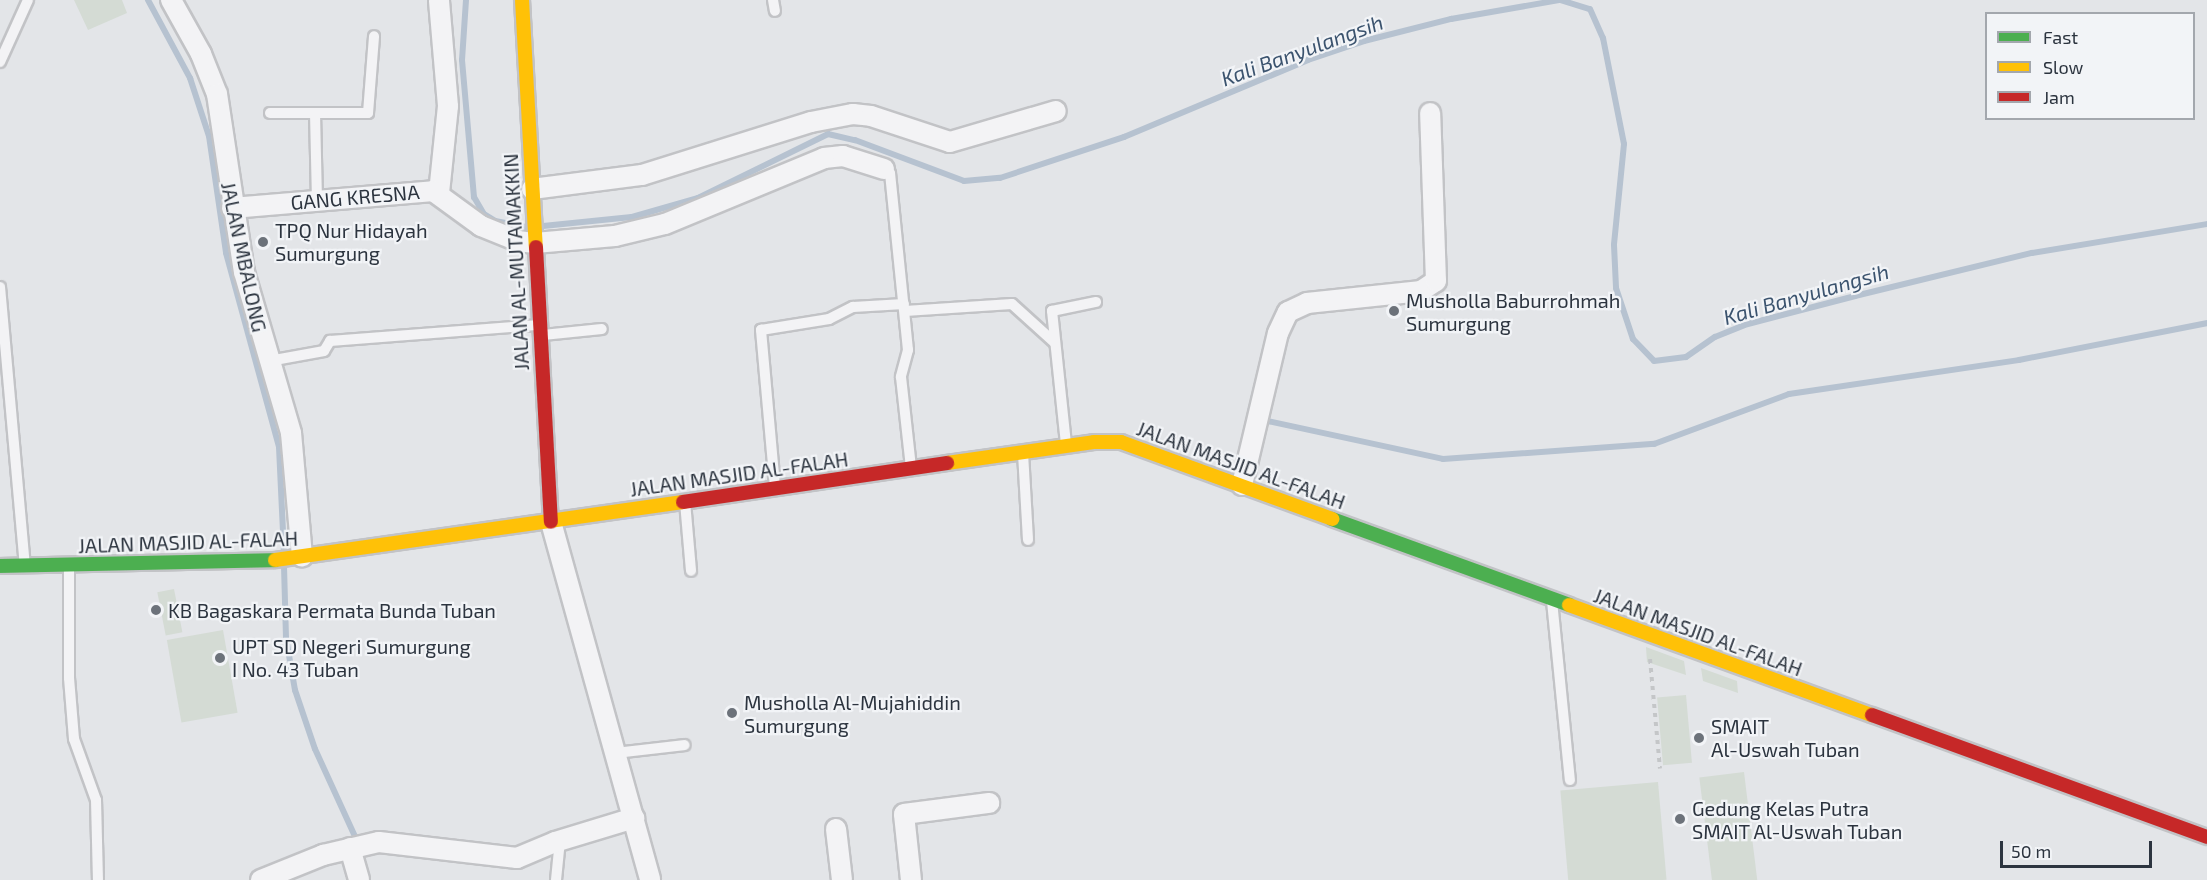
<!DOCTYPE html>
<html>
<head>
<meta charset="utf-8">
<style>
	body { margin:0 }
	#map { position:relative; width:2207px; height:880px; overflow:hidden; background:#e3e5e8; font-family:"Exo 2",sans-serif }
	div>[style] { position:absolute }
	.green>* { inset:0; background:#d4dbd4; transform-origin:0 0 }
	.stream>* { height:6px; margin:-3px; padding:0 3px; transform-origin:3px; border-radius:3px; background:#b6c2d0 }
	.path>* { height:4px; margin-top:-2px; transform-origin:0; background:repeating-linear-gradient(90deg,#c4c6c8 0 4.5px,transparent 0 9px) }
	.roads { filter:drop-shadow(2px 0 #c2c3c6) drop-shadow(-2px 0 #c2c3c6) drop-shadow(0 2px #c2c3c6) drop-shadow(0 -2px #c2c3c6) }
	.lane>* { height:10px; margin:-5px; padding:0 5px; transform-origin:5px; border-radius:5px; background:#f3f3f5 }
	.street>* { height:20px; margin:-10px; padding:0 10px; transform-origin:10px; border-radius:10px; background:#f3f3f5 }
	.fast>* { height:14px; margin:-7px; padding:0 7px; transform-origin:7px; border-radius:7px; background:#4caf50 }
	.slow>* { height:14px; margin:-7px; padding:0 7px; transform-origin:7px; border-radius:7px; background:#ffc107 }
	.jam>* { height:14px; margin:-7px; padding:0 7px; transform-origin:7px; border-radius:7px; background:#c62828 }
	.dots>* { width:16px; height:16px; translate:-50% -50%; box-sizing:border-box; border:3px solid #f2f4f7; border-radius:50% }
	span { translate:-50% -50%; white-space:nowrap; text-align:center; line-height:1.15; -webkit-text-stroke:4.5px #f2f4f7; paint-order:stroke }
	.street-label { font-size:20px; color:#2c343f }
	.poi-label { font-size:20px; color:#2c343f }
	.left { translate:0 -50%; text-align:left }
	.water-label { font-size:21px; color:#3b536e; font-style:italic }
	.legend { position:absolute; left:1985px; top:12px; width:210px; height:108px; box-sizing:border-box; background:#f2f4f7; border:2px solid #a3a7ad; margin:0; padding:8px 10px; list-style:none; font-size:18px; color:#2c343f }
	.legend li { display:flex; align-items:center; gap:12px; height:30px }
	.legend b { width:30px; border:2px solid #a3a7ad }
	.scale { position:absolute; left:2000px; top:841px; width:152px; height:27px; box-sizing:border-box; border:3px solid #2c343f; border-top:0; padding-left:8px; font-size:18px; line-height:21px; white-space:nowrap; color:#2c343f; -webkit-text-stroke:4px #f2f4f7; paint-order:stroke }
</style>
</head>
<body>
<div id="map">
	<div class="green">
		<i style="clip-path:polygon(74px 0,122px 0,127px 13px,88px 30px)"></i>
		<i style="left:174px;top:589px;width:44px;height:17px;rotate:79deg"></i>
		<i style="left:223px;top:630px;width:84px;height:57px;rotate:80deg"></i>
		<i style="clip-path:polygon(1646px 647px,1684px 661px,1686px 675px,1647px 662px)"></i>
		<i style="clip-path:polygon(1701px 668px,1737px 681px,1738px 693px,1703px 681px)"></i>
		<i style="left:1686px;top:695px;width:68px;height:29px;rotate:85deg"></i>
		<i style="left:1744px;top:772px;width:109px;height:45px;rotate:83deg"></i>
		<i style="left:1658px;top:782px;width:98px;height:98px;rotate:85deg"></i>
	</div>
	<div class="stream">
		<i style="left:148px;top:0;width:89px;rotate:61.7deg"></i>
		<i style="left:190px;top:78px;width:61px;rotate:71.9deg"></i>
		<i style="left:209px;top:136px;width:118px;rotate:81.7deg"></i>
		<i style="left:226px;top:253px;width:201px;rotate:74.7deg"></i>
		<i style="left:279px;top:447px;width:106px;rotate:87.3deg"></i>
		<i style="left:466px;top:0;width:60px;rotate:93.8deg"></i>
		<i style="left:462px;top:60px;width:138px;rotate:85deg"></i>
		<i style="left:474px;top:197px;width:20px;rotate:60deg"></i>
		<i style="left:484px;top:214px;width:13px;rotate:32deg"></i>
		<i style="left:495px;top:221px;width:33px;rotate:11deg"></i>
		<i style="left:543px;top:226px;width:89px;rotate:-5.8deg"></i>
		<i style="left:632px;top:217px;width:69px;rotate:-16.1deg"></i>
		<i style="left:698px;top:198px;width:145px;rotate:-26.2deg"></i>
		<i style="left:828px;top:134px;width:28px;rotate:13deg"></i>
		<i style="left:855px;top:140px;width:116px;rotate:20.6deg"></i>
		<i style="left:964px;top:181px;width:36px;rotate:-5deg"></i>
		<i style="left:1000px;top:178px;width:131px;rotate:-18.3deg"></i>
		<i style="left:1124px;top:137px;width:199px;rotate:-22.7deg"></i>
		<i style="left:1308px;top:60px;width:59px;rotate:-18.7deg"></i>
		<i style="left:1364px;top:41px;width:90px;rotate:-14.2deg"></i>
		<i style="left:1451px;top:19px;width:111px;rotate:-9.9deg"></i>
		<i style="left:1560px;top:0;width:31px;rotate:17deg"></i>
		<i style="left:1590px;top:9px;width:32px;rotate:66deg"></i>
		<i style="left:1603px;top:38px;width:108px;rotate:78.8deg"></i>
		<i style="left:1624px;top:144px;width:101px;rotate:95.7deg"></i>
		<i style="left:1614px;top:245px;width:43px;rotate:87.3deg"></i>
		<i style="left:1616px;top:288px;width:54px;rotate:71.6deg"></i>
		<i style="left:1633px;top:339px;width:30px;rotate:46deg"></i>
		<i style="left:1654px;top:361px;width:32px;rotate:-7deg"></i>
		<i style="left:1686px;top:357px;width:35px;rotate:-35deg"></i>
		<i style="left:1715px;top:337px;width:31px;rotate:-22deg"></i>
		<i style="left:1744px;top:325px;width:115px;rotate:-14.6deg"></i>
		<i style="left:1855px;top:296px;width:182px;rotate:-13.7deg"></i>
		<i style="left:2032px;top:253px;width:177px;rotate:-9.4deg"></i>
		<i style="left:1263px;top:420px;width:184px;rotate:12.2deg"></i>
		<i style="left:1443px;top:459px;width:212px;rotate:-4.1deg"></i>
		<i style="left:1654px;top:444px;width:144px;rotate:-20.3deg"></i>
		<i style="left:1789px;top:394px;width:232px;rotate:-8.4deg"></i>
		<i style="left:2019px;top:360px;width:192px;rotate:-11.1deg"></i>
		<i style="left:284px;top:566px;width:72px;rotate:88.4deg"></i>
		<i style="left:286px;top:638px;width:53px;rotate:80.2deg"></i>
		<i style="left:295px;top:690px;width:62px;rotate:71.3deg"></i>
		<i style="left:315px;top:749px;width:106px;rotate:65.4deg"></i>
	</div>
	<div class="path">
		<i style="left:1650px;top:659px;width:110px;rotate:84.8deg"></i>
	</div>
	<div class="roads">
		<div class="lane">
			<i style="left:773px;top:0;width:11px;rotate:80deg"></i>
			<i style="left:0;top:62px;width:68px;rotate:-65.7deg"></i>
			<i style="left:270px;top:113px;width:98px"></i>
			<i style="left:368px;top:113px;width:77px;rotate:-85.5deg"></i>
			<i style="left:315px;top:113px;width:87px;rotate:88.7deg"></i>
			<i style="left:884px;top:169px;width:7px;rotate:34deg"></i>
			<i style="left:890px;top:173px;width:178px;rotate:84.2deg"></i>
			<i style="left:908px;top:350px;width:28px;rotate:105deg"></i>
			<i style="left:901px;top:377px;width:92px;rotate:83.7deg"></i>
			<i style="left:0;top:287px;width:279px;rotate:84.9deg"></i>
			<i style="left:905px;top:311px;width:107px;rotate:-3.7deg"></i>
			<i style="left:1012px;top:304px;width:57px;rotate:42.1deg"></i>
			<i style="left:543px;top:335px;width:59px;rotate:-5.8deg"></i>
			<i style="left:269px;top:361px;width:56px;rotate:-10.3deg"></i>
			<i style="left:324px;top:351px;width:12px;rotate:-59deg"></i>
			<i style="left:330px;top:341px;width:210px;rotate:-4.4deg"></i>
			<i style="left:1066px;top:444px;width:134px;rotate:-96deg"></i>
			<i style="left:1052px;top:311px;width:45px;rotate:-11.6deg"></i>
			<i style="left:1023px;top:453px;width:87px;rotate:86.7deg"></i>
			<i style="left:775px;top:487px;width:158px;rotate:-95.1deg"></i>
			<i style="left:761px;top:330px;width:69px;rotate:-9.2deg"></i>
			<i style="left:829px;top:319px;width:27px;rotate:-27deg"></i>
			<i style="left:853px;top:307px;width:51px;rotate:-3.4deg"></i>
			<i style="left:685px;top:502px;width:69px;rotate:85deg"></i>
			<i style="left:69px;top:567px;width:111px;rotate:90deg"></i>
			<i style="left:69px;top:678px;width:61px;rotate:85.3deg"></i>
			<i style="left:74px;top:739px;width:65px;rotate:70.2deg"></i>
			<i style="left:96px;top:800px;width:80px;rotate:88.6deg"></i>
			<i style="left:1552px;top:601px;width:180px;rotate:84.3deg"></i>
			<i style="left:616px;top:753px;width:69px;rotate:-6.6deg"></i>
			<i style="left:556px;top:880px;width:40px;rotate:-84.3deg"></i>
		</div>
		<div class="street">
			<i style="left:171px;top:0;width:62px;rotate:60.9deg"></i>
			<i style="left:201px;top:54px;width:43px;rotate:68.2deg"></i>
			<i style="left:217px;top:94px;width:180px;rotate:81.4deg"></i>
			<i style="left:244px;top:272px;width:168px;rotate:73.7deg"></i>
			<i style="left:291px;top:433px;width:124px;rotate:84.9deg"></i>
			<i style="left:532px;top:189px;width:111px;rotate:-7.3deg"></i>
			<i style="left:642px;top:175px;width:177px;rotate:-17.4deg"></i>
			<i style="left:811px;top:122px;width:43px;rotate:-10.8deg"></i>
			<i style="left:853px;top:114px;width:18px;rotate:6deg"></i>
			<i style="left:871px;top:116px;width:83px;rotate:18.2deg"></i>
			<i style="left:950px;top:142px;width:110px;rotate:-16.3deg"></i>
			<i style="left:439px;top:193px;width:87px;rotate:-84.1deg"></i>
			<i style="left:448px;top:106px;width:106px;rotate:-94.9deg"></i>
			<i style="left:232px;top:208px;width:202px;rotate:-4.8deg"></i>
			<i style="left:433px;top:191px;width:59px;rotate:36.1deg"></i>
			<i style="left:481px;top:226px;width:40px;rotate:22deg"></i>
			<i style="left:518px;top:241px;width:17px;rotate:7deg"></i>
			<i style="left:535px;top:243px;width:80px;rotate:-5deg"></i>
			<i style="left:615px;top:236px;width:51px;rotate:-13.5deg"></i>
			<i style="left:665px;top:224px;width:172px;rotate:-22.5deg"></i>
			<i style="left:824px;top:158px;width:19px;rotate:-6deg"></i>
			<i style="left:843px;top:156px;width:43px;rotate:17.6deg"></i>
			<i style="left:1242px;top:485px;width:156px;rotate:-76.7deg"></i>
			<i style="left:1278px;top:333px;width:23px;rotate:-65deg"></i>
			<i style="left:1288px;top:312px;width:21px;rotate:-25deg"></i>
			<i style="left:1307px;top:303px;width:115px;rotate:-6deg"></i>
			<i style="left:1421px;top:291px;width:18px;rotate:-34deg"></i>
			<i style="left:1436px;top:281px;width:168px;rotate:-92deg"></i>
			<i style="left:551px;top:522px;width:371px;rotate:74.5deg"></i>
			<i style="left:836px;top:829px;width:51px;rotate:83.3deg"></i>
			<i style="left:350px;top:848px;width:33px;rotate:74deg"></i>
			<i style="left:261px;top:880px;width:67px;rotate:-22deg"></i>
			<i style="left:323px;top:855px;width:57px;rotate:-13.1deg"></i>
			<i style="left:379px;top:842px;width:139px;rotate:6.6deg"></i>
			<i style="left:517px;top:858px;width:41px;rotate:-22.8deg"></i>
			<i style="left:555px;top:842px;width:83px;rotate:-16.9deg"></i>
			<i style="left:911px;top:880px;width:66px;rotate:-96.1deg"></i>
			<i style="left:904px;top:814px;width:86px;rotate:-7.4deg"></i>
		</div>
		<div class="fast">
			<i style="left:1332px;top:519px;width:252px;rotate:19.9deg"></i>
			<i style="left:0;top:566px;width:275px;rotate:-1.2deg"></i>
		</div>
		<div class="slow">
			<i style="left:522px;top:0;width:247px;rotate:86.8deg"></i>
			<i style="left:947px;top:463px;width:148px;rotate:-8.1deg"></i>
			<i style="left:1094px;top:442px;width:27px"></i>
			<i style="left:1121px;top:442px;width:225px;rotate:20deg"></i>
			<i style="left:275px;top:560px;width:412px;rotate:-8.1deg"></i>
			<i style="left:1569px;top:605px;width:322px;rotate:20deg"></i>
		</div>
		<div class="jam">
			<i style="left:536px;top:247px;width:275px;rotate:86.9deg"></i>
			<i style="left:683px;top:502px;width:267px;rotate:-8.4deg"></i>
			<i style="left:1872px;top:715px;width:357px;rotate:20deg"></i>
		</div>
	</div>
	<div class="dots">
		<i style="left:263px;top:242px;background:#6c727a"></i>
		<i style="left:1394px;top:311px;background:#6c727a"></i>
		<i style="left:156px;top:610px;background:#6c727a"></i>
		<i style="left:220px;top:658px;background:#6c727a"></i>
		<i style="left:732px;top:713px;background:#6c727a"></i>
		<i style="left:1699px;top:738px;background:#6c727a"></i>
		<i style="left:1680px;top:819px;background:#6c727a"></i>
	</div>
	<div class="street-label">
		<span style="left:355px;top:197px;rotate:-5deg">GANG KRESNA</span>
		<span style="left:244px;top:257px;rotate:78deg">JALAN MBALONG</span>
		<span style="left:516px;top:262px;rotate:-93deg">JALAN AL-MUTAMAKKIN</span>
		<span style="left:1241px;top:465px;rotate:20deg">JALAN MASJID AL-FALAH</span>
		<span style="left:739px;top:474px;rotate:-8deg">JALAN MASJID AL-FALAH</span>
		<span style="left:188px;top:542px;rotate:-2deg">JALAN MASJID AL-FALAH</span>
		<span style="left:1698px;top:632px;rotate:20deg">JALAN MASJID AL-FALAH</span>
	</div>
	<div class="poi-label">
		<span class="left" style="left:275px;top:242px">TPQ Nur Hidayah<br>Sumurgung</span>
		<span class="left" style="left:1406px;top:312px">Musholla Baburrohmah<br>Sumurgung</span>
		<span class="left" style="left:168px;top:610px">KB Bagaskara Permata Bunda Tuban</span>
		<span class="left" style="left:232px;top:658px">UPT SD Negeri Sumurgung<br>I No. 43 Tuban</span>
		<span class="left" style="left:744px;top:714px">Musholla Al-Mujahiddin<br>Sumurgung</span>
		<span class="left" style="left:1711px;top:738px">SMAIT<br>Al-Uswah Tuban</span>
		<span class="left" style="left:1692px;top:820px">Gedung Kelas Putra<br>SMAIT Al-Uswah Tuban</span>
	</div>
	<div class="water-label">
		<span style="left:1302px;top:50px;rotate:-20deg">Kali Banyulangsih</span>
		<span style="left:1806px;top:294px;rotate:-16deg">Kali Banyulangsih</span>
	</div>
	<ul class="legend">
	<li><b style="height:8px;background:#4caf50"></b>Fast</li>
	<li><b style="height:8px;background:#ffc107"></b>Slow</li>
	<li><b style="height:8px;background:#c62828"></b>Jam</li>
	</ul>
	<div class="scale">50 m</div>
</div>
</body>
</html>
